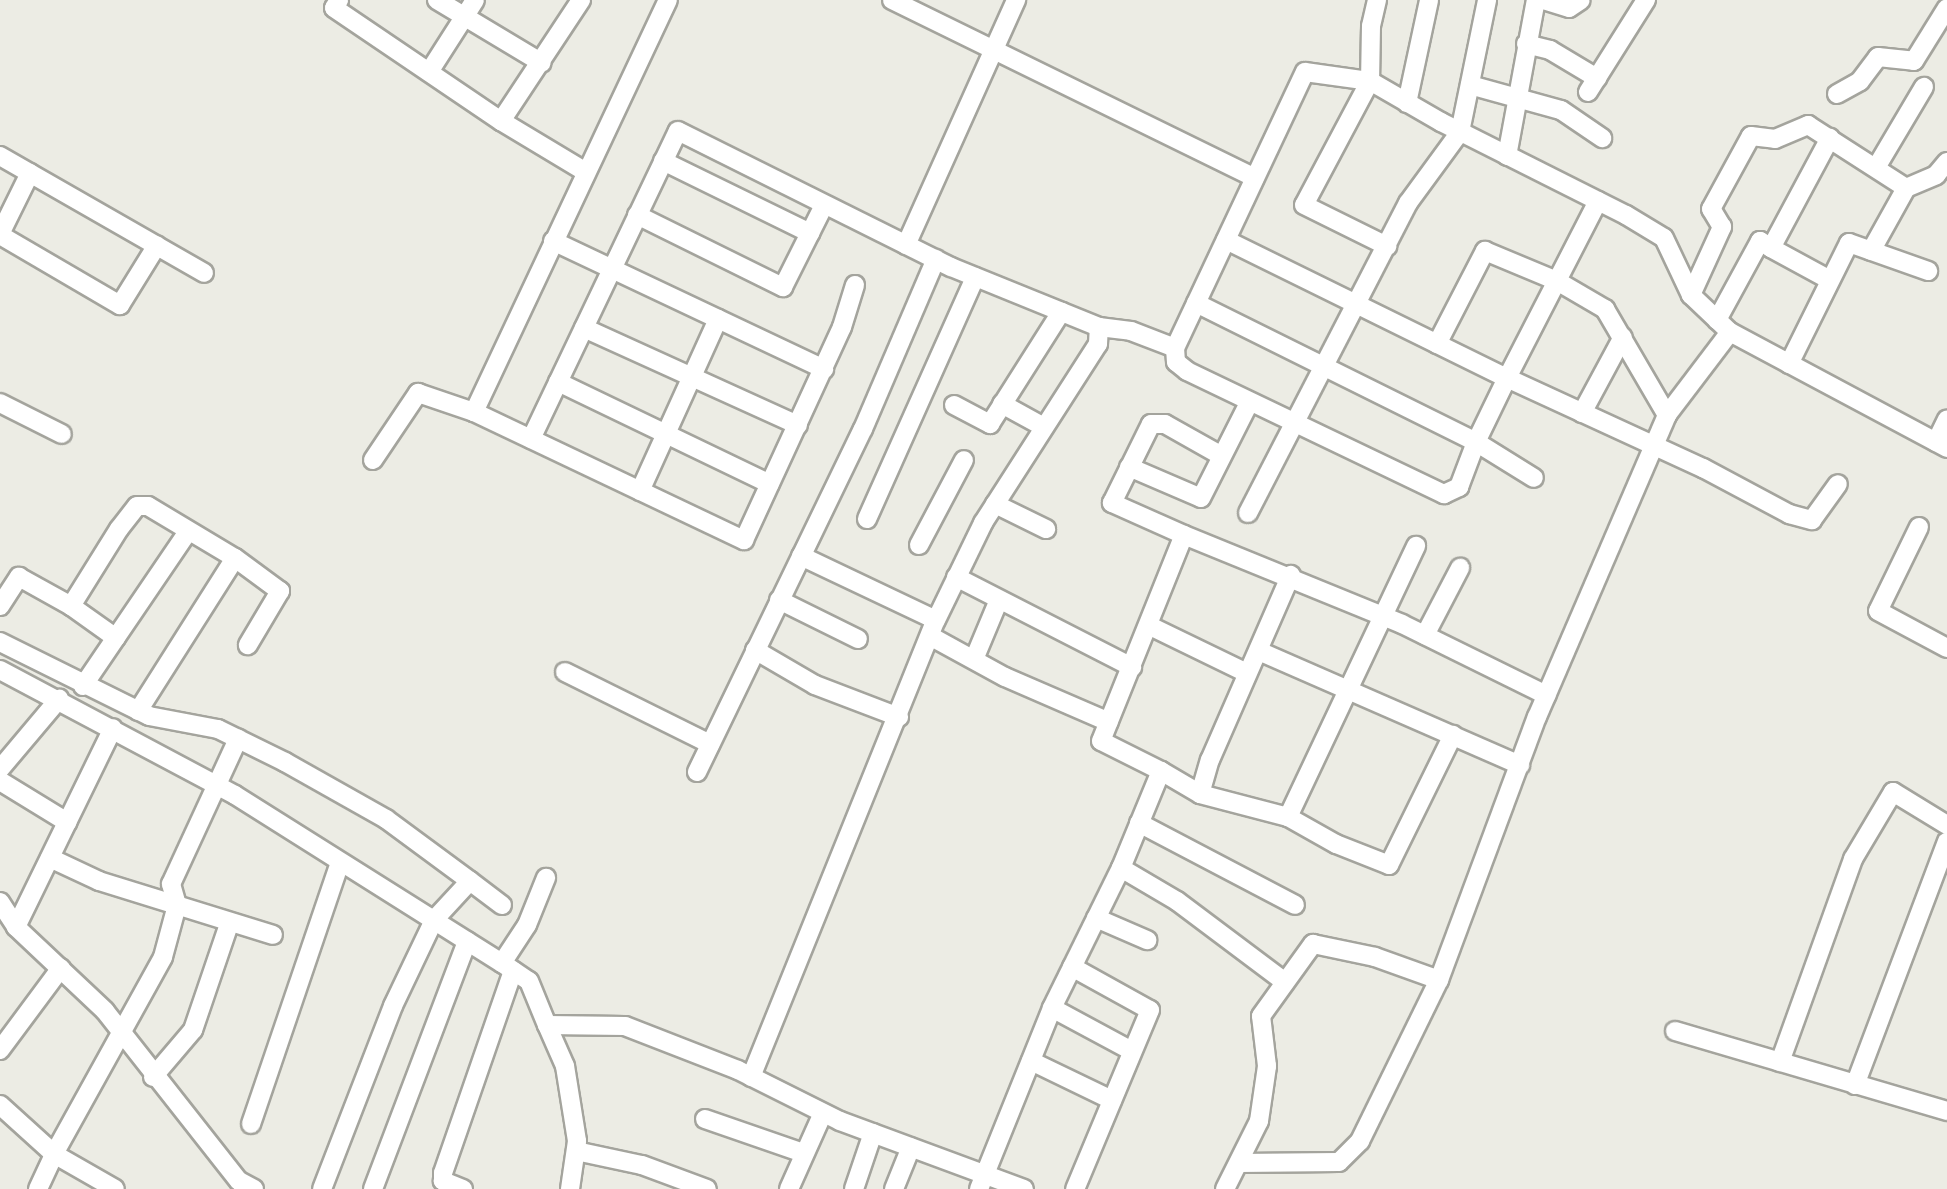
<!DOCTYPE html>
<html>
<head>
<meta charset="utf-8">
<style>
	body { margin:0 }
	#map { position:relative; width:1947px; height:1189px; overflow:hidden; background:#ecece4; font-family:"Golos Text",sans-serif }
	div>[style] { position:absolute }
	.roads { filter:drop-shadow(2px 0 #a4a49d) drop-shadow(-2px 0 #a4a49d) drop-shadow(0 2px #a4a49d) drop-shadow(0 -2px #a4a49d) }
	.minor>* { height:18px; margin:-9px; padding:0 9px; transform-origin:9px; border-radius:9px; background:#fff }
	span { translate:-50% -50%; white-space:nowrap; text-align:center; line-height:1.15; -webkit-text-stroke:7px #fafaf2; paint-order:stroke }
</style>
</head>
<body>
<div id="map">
	<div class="roads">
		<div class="minor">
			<i style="left:339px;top:0;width:9px;rotate:122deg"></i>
			<i style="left:334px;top:8px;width:202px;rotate:34.1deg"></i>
			<i style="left:501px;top:121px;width:145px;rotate:-56.5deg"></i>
			<i style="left:437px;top:0;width:122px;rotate:31deg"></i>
			<i style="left:892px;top:0;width:404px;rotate:26.1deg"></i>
			<i style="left:1377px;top:0;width:27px;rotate:103deg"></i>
			<i style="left:1371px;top:26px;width:55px;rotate:91deg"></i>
			<i style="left:1370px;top:81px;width:140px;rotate:118deg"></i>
			<i style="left:1304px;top:205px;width:93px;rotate:26.3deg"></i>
			<i style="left:1543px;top:0;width:27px;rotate:17deg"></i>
			<i style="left:1569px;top:8px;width:14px;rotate:-34deg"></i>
			<i style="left:1526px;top:44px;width:25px;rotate:14deg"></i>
			<i style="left:1550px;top:50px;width:55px;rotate:30.8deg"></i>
			<i style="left:429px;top:72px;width:85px;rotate:-57.4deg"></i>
			<i style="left:1470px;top:85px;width:94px;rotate:15.4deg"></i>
			<i style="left:1561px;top:110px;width:50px;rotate:34.3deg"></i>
			<i style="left:1588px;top:92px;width:109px;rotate:-57.8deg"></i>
			<i style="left:1837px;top:94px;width:26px;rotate:-29deg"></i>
			<i style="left:1860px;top:81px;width:30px;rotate:-53deg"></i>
			<i style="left:1878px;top:57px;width:36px;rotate:6deg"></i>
			<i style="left:1914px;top:61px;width:62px;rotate:-58.1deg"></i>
			<i style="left:1407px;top:103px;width:105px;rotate:-77.9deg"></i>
			<i style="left:501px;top:121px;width:99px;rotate:31deg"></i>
			<i style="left:0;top:156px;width:235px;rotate:29.8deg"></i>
			<i style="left:1507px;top:156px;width:159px;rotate:-79.5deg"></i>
			<i style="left:663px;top:161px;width:164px;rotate:26.1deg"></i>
			<i style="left:1877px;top:166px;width:92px;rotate:-59.3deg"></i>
			<i style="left:637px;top:215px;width:163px;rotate:26.3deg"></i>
			<i style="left:783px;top:287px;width:92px;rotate:-63.4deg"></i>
			<i style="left:0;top:234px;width:68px;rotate:-63.8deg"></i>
			<i style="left:0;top:235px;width:139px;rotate:30.3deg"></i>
			<i style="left:120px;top:305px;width:70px;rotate:-58.3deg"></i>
			<i style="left:1226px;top:240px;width:313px;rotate:26.2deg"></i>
			<i style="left:1507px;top:378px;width:199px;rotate:-62.8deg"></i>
			<i style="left:553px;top:241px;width:300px;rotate:25.3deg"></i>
			<i style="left:906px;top:245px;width:269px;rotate:-65.8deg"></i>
			<i style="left:1771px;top:248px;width:67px;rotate:28.5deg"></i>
			<i style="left:1871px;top:251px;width:72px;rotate:-60.9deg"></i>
			<i style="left:1906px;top:188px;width:33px;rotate:-23deg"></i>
			<i style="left:1936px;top:175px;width:17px;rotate:-50deg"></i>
			<i style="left:1691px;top:295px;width:75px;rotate:-65.5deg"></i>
			<i style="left:1722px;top:227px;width:21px;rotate:-121deg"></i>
			<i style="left:1711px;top:209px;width:83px;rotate:-61.3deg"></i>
			<i style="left:1751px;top:136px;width:24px;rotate:7deg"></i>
			<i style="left:1775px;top:139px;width:36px;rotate:-23deg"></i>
			<i style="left:1808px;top:125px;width:117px;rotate:32.7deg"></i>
			<i style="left:1196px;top:303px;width:313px;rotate:26.4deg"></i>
			<i style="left:1476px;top:442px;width:71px;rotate:-64.2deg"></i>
			<i style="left:1507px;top:378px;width:216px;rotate:24.7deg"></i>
			<i style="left:1703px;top:468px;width:98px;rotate:28.1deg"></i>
			<i style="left:1789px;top:514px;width:24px;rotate:15deg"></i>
			<i style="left:1812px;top:520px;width:44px;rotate:-54.2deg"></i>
			<i style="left:1717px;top:320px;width:90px;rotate:-61.4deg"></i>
			<i style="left:1760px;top:241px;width:13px;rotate:32deg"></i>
			<i style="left:1771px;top:248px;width:125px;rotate:-61.8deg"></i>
			<i style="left:584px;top:328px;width:235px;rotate:24.4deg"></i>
			<i style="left:1437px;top:344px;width:105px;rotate:-62.7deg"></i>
			<i style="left:1485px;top:251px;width:78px;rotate:22.6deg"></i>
			<i style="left:1557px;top:281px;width:56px;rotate:30.3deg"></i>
			<i style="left:1605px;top:309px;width:123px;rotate:59.7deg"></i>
			<i style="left:1175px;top:348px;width:14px;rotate:86deg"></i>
			<i style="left:1176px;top:362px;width:14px;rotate:39deg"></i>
			<i style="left:1187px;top:371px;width:285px;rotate:25.6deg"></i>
			<i style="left:1444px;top:494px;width:17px;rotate:-25deg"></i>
			<i style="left:1459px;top:487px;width:48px;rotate:-69.3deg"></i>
			<i style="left:1476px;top:442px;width:68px;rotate:31.8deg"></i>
			<i style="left:1789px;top:364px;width:135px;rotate:-63.6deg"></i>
			<i style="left:1849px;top:243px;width:84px;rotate:19.5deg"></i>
			<i style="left:558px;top:382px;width:235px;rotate:25.7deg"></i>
			<i style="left:0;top:403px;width:69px;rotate:26.6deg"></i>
			<i style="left:1002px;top:404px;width:48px;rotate:28.7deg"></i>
			<i style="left:954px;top:405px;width:41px;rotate:27.8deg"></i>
			<i style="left:990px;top:424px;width:133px;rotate:-57.6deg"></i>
			<i style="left:474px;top:412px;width:455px;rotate:-64.8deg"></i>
			<i style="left:1582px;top:413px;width:86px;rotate:-61.7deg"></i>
			<i style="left:531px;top:439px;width:341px;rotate:-64.5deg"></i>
			<i style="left:678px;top:131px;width:305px;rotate:26.5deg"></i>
			<i style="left:951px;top:267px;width:160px;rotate:22.1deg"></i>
			<i style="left:1099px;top:327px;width:32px;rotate:7deg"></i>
			<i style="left:1131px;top:331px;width:47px;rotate:21.1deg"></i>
			<i style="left:1175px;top:348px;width:305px;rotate:-64.8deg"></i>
			<i style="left:1305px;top:72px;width:66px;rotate:7.9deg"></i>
			<i style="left:1370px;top:81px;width:82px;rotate:30deg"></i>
			<i style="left:1441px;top:122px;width:207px;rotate:26.7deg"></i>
			<i style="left:1626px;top:215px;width:44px;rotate:31.2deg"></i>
			<i style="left:1664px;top:238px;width:63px;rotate:64.7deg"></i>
			<i style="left:1691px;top:295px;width:54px;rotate:43.5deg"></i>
			<i style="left:1730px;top:332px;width:246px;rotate:28.1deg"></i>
			<i style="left:1936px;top:442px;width:25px;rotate:-64deg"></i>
			<i style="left:373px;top:460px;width:81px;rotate:-56.1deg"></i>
			<i style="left:418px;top:393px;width:59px;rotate:18.7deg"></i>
			<i style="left:474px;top:412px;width:299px;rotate:25.4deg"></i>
			<i style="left:744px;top:540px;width:234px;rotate:-65.3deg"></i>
			<i style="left:842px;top:327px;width:44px;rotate:-72.8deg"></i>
			<i style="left:1129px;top:467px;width:78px;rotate:23.3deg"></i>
			<i style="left:1201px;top:498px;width:106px;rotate:-63.2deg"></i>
			<i style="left:640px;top:491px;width:189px;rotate:-65.6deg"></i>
			<i style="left:995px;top:504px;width:57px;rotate:26.1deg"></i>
			<i style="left:1248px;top:513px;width:349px;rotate:-62.7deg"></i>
			<i style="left:1408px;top:203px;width:88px;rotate:-53.8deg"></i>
			<i style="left:1460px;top:132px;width:135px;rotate:-78.4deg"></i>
			<i style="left:867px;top:519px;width:265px;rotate:-65.9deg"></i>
			<i style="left:1919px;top:527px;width:93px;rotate:116deg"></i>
			<i style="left:1878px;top:611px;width:78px;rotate:28.2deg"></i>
			<i style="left:1184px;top:535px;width:79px;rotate:-156deg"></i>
			<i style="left:1112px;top:503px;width:88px;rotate:-63.7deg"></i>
			<i style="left:1151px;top:424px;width:14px"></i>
			<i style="left:1165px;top:424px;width:63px;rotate:29.4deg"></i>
			<i style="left:919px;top:545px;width:96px;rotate:-62.1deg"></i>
			<i style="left:801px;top:556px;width:149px;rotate:25.4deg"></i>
			<i style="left:956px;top:577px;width:198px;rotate:27.1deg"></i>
			<i style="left:779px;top:600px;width:88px;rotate:26.3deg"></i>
			<i style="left:0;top:606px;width:35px;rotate:-57deg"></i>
			<i style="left:19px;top:577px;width:60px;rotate:29.1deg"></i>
			<i style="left:71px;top:606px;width:55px;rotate:35.4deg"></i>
			<i style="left:71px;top:606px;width:91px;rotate:-58.1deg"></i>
			<i style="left:119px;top:529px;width:29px;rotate:-52deg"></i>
			<i style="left:137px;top:506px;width:11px"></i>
			<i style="left:148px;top:506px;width:101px;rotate:30.9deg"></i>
			<i style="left:235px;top:558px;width:56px;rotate:36.3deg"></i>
			<i style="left:280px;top:591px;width:63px;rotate:120.7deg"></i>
			<i style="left:1150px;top:626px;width:108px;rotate:25.9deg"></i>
			<i style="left:1425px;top:635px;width:76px;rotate:-62.4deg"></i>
			<i style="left:930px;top:636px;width:85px;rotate:28.7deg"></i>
			<i style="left:1005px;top:677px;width:113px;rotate:23.4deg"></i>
			<i style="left:0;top:642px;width:166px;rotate:26.4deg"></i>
			<i style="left:149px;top:716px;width:70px;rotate:10.7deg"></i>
			<i style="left:218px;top:729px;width:75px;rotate:26.2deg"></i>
			<i style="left:285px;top:762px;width:116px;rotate:29.4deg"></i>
			<i style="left:386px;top:819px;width:104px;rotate:36.4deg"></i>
			<i style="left:470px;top:881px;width:53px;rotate:132.7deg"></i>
			<i style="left:434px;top:920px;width:95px;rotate:115.5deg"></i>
			<i style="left:393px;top:1006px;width:196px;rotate:111.2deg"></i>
			<i style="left:755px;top:650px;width:69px;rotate:30.3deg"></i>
			<i style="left:815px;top:685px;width:90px;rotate:20.9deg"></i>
			<i style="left:1259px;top:651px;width:285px;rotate:23.6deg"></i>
			<i style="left:975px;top:657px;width:60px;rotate:-67.3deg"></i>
			<i style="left:0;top:670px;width:266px;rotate:28deg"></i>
			<i style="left:235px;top:795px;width:315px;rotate:32.2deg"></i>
			<i style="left:502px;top:963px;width:32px;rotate:34deg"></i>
			<i style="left:529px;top:981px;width:48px;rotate:67.8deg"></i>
			<i style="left:547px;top:1025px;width:78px;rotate:0.7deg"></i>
			<i style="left:625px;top:1026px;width:121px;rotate:21.3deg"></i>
			<i style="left:738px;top:1070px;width:114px;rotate:26.6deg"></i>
			<i style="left:840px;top:1121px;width:196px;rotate:20.3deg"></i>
			<i style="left:565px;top:672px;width:162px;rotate:26.4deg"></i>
			<i style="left:83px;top:686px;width:185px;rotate:-55.8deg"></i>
			<i style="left:138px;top:711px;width:181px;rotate:-57.6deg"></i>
			<i style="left:0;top:769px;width:92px;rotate:-49.9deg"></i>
			<i style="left:1161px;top:771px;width:45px;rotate:30.5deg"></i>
			<i style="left:1200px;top:794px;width:91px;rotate:14.6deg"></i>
			<i style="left:1288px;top:817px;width:55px;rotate:29.4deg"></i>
			<i style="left:1336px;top:844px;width:57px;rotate:21.6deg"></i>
			<i style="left:1389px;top:865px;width:145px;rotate:-63.8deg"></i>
			<i style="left:697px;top:772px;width:381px;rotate:-64.2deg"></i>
			<i style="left:863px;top:429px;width:185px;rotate:-66.8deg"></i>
			<i style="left:0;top:781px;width:79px;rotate:31.5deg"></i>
			<i style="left:1200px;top:794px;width:35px;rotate:-74deg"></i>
			<i style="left:1210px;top:760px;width:202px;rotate:-66.4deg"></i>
			<i style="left:1288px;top:817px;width:300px;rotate:-64.7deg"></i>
			<i style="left:1139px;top:823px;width:176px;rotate:27.7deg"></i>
			<i style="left:50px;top:858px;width:54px;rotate:25.1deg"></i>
			<i style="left:99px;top:881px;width:182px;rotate:17.2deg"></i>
			<i style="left:1121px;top:868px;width:65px;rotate:30.5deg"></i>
			<i style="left:1177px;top:901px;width:135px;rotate:36.9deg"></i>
			<i style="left:470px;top:881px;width:40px;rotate:37deg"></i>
			<i style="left:0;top:902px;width:30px;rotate:57deg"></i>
			<i style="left:16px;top:927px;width:122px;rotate:43.3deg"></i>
			<i style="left:105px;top:1011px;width:216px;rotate:51.8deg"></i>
			<i style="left:239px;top:1181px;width:17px;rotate:28deg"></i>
			<i style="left:1096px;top:918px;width:56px;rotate:23.3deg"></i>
			<i style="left:16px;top:927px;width:221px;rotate:-64deg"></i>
			<i style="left:502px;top:963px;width:45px;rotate:-56.7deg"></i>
			<i style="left:527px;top:925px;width:51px;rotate:-68deg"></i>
			<i style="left:1072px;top:967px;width:89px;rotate:28.9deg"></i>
			<i style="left:1150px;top:1010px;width:194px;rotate:112.7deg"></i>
			<i style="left:1052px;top:1008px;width:91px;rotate:28.3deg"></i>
			<i style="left:547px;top:1025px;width:45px;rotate:66.3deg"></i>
			<i style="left:565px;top:1066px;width:76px;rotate:80.9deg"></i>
			<i style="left:577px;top:1141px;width:49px;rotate:98.3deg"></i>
			<i style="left:1675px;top:1031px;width:284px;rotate:16.4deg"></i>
			<i style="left:0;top:1050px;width:102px;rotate:-53.4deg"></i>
			<i style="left:1031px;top:1061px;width:90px;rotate:25.7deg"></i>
			<i style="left:1780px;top:1062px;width:216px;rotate:-70.2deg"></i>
			<i style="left:1853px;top:859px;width:78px;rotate:-59.2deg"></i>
			<i style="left:1893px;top:792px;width:63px;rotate:31.4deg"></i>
			<i style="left:153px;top:1077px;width:62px;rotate:-49.6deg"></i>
			<i style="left:193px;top:1030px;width:112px;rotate:-71.2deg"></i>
			<i style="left:751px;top:1077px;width:493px;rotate:-68deg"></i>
			<i style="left:936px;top:620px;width:108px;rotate:-64.1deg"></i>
			<i style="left:983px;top:523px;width:213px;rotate:-57.3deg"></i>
			<i style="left:1098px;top:344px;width:17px;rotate:-87deg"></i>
			<i style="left:1855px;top:1085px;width:260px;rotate:-69.3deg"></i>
			<i style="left:0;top:1105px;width:73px;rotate:42.2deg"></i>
			<i style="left:54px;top:1154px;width:225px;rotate:-61deg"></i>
			<i style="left:163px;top:957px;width:54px;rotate:-74.9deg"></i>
			<i style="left:177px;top:905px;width:22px;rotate:-106deg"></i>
			<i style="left:171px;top:884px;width:160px;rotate:-65.2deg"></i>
			<i style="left:705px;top:1119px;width:104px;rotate:19.1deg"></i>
			<i style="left:251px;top:1124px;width:276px;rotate:-71.2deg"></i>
			<i style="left:576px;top:1151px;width:67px;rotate:12deg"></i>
			<i style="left:642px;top:1165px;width:69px;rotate:20.3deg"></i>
			<i style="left:1239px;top:1163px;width:100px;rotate:-0.6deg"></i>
			<i style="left:1339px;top:1162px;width:30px;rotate:-45deg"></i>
			<i style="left:1360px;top:1141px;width:179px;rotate:-63.9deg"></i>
			<i style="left:1439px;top:980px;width:281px;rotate:-69.6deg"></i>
			<i style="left:1537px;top:717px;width:329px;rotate:-66.7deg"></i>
			<i style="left:1667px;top:415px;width:104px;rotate:-52.8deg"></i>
			<i style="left:38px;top:1189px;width:38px;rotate:-65deg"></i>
			<i style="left:54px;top:1154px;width:70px;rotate:29.8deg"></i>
			<i style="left:373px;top:1189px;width:265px;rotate:-69.2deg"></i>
			<i style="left:463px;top:1189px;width:22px;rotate:-158deg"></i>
			<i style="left:443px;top:1181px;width:8px;rotate:-90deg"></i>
			<i style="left:443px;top:1173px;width:214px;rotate:-70.9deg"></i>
			<i style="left:789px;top:1189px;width:83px;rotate:-65.9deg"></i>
			<i style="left:854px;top:1189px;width:59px;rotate:-71.3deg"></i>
			<i style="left:894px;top:1189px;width:45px;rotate:-68deg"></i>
			<i style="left:979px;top:1189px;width:195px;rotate:-68deg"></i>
			<i style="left:1052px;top:1008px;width:156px;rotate:-63.8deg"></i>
			<i style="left:1121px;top:868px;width:105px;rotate:-67.6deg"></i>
			<i style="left:1161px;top:771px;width:67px;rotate:-153.4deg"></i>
			<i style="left:1101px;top:741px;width:222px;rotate:-68.1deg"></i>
			<i style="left:1184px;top:535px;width:235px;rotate:22.2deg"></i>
			<i style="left:1402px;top:624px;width:161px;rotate:26.2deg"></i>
			<i style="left:1225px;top:1189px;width:76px;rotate:-63.4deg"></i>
			<i style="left:1259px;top:1121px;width:56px;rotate:-81.7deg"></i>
			<i style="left:1267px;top:1066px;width:50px;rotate:-96.8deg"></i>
			<i style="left:1261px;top:1016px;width:89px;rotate:-54.2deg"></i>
			<i style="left:1313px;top:944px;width:63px;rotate:11.8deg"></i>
			<i style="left:1375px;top:957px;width:68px;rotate:19.8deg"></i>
		</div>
	</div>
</div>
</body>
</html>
